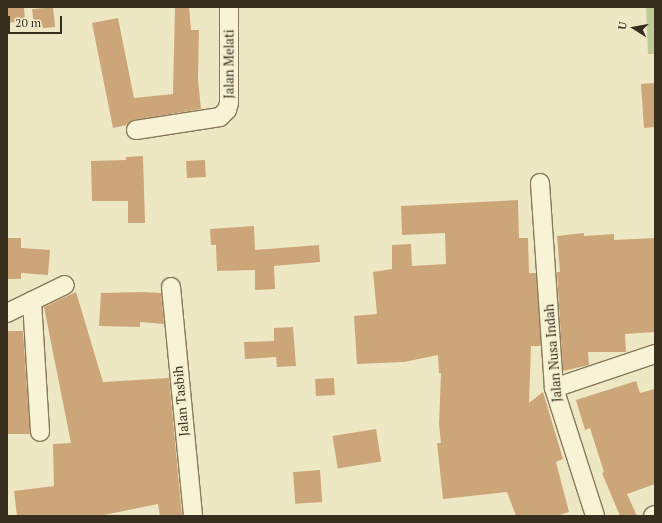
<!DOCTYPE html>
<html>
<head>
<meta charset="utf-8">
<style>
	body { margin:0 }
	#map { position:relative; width:662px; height:523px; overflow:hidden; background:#eee7c3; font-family:"PT Serif",serif }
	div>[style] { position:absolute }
	.green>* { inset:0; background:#bfcc97 }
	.building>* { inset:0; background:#cca679; transform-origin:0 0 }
	.roads { filter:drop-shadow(1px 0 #88785a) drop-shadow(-1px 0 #88785a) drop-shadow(0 1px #88785a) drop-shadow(0 -1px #88785a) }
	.minor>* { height:18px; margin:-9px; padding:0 9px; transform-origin:9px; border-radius:9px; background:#f9f3d6 }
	span { translate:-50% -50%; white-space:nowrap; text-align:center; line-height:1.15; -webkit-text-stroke:4px #f5f0d2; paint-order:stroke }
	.street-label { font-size:13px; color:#382e1e }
	.frame { position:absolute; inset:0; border:8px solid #382e1e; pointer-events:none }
	.north { position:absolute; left:614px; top:8px; width:40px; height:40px; -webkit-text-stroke:3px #f5f0d2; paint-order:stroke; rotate:281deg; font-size:11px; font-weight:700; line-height:16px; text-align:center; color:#382e1e }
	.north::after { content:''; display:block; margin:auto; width:14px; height:18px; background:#382e1e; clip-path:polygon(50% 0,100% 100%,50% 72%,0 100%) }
	.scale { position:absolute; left:8px; top:16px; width:54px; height:18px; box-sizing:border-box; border:2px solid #382e1e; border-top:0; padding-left:5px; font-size:12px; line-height:14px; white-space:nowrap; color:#382e1e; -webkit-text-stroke:3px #f5f0d2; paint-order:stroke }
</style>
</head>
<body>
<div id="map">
	<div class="green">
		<i style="clip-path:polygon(646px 7px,655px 7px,655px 54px,648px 54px)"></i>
	</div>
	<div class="building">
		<i style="clip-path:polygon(7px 7px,24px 7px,25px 21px,7px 23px)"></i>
		<i style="left:53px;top:7px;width:20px;height:21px;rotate:84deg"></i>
		<i style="clip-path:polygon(175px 7px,189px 7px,191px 30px,199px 30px,198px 80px,201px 109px,134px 120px,127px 125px,113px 128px,92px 23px,118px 18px,134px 98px,173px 94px)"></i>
		<i style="clip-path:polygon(655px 83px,655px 127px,644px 128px,641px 84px)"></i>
		<i style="clip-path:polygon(143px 156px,145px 223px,128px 223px,128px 201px,92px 201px,91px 161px,126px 160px,126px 157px)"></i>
		<i style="left:205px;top:160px;width:17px;height:19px;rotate:87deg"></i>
		<i style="clip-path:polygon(518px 200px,519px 238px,528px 238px,529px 273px,536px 273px,541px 346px,531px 346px,529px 403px,543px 392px,563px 459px,556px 462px,569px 512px,556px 516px,516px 516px,507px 492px,443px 499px,437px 443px,441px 443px,439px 424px,441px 373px,439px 373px,438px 355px,404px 362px,357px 364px,354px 316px,377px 314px,373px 272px,392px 269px,392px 245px,411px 244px,412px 266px,446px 264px,445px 233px,402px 235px,401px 206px)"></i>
		<i style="clip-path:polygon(254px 226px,255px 250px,319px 245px,320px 262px,274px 266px,275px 289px,255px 290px,255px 270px,217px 271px,216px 245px,211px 245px,210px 229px)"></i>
		<i style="clip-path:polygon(584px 233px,584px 236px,614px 234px,614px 240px,655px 238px,655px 332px,625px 334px,626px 352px,588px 352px,589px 365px,563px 371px,557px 272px,560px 272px,557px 236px)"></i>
		<i style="clip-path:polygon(7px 238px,21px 238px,21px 248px,50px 250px,48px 275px,21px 273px,21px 279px,7px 279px)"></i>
		<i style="clip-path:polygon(76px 292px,103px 382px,169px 378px,182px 516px,160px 516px,158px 504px,99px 516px,17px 516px,14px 491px,54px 486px,53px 444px,71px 443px,44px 307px)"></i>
		<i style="clip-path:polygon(144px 292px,161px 293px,164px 324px,140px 322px,140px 327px,99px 326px,101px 293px)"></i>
		<i style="clip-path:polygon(293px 327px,296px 366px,277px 367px,276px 357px,245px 359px,244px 342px,274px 341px,274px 328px)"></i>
		<i style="clip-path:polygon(7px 331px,23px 331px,30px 434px,7px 434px)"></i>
		<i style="left:334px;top:378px;width:17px;height:19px;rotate:87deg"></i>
		<i style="clip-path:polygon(636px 381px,640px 393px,655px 389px,655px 484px,627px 494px,637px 516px,620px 516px,602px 473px,604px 472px,590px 428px,585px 430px,576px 400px)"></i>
		<i style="left:376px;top:429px;width:33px;height:44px;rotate:81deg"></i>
		<i style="left:320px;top:470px;width:32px;height:27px;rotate:86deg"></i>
	</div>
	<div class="roads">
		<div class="minor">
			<i style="left:136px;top:130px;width:85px;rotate:-8.8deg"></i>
			<i style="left:220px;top:117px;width:10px;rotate:-45deg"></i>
			<i style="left:227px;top:110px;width:7px;rotate:-74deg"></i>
			<i style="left:229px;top:103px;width:96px;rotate:-90deg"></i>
			<i style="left:540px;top:183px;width:205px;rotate:86.1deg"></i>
			<i style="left:554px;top:388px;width:134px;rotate:72.2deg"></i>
			<i style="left:171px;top:287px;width:230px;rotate:84.5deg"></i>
			<i style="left:32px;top:301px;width:131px;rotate:86.5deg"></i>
			<i style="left:7px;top:313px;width:64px;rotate:-25.8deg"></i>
			<i style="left:554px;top:388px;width:107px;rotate:-18.6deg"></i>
			<i style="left:653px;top:516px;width:2px;rotate:-27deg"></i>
		</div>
	</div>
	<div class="street-label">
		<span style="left:229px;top:64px;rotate:-90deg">Jalan Melati</span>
		<span style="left:553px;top:353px;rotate:-95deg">Jalan Nusa Indah</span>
		<span style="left:181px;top:401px;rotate:-95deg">Jalan Tasbih</span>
	</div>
	<div class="frame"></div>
	<div class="north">U</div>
	<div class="scale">20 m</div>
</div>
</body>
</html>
